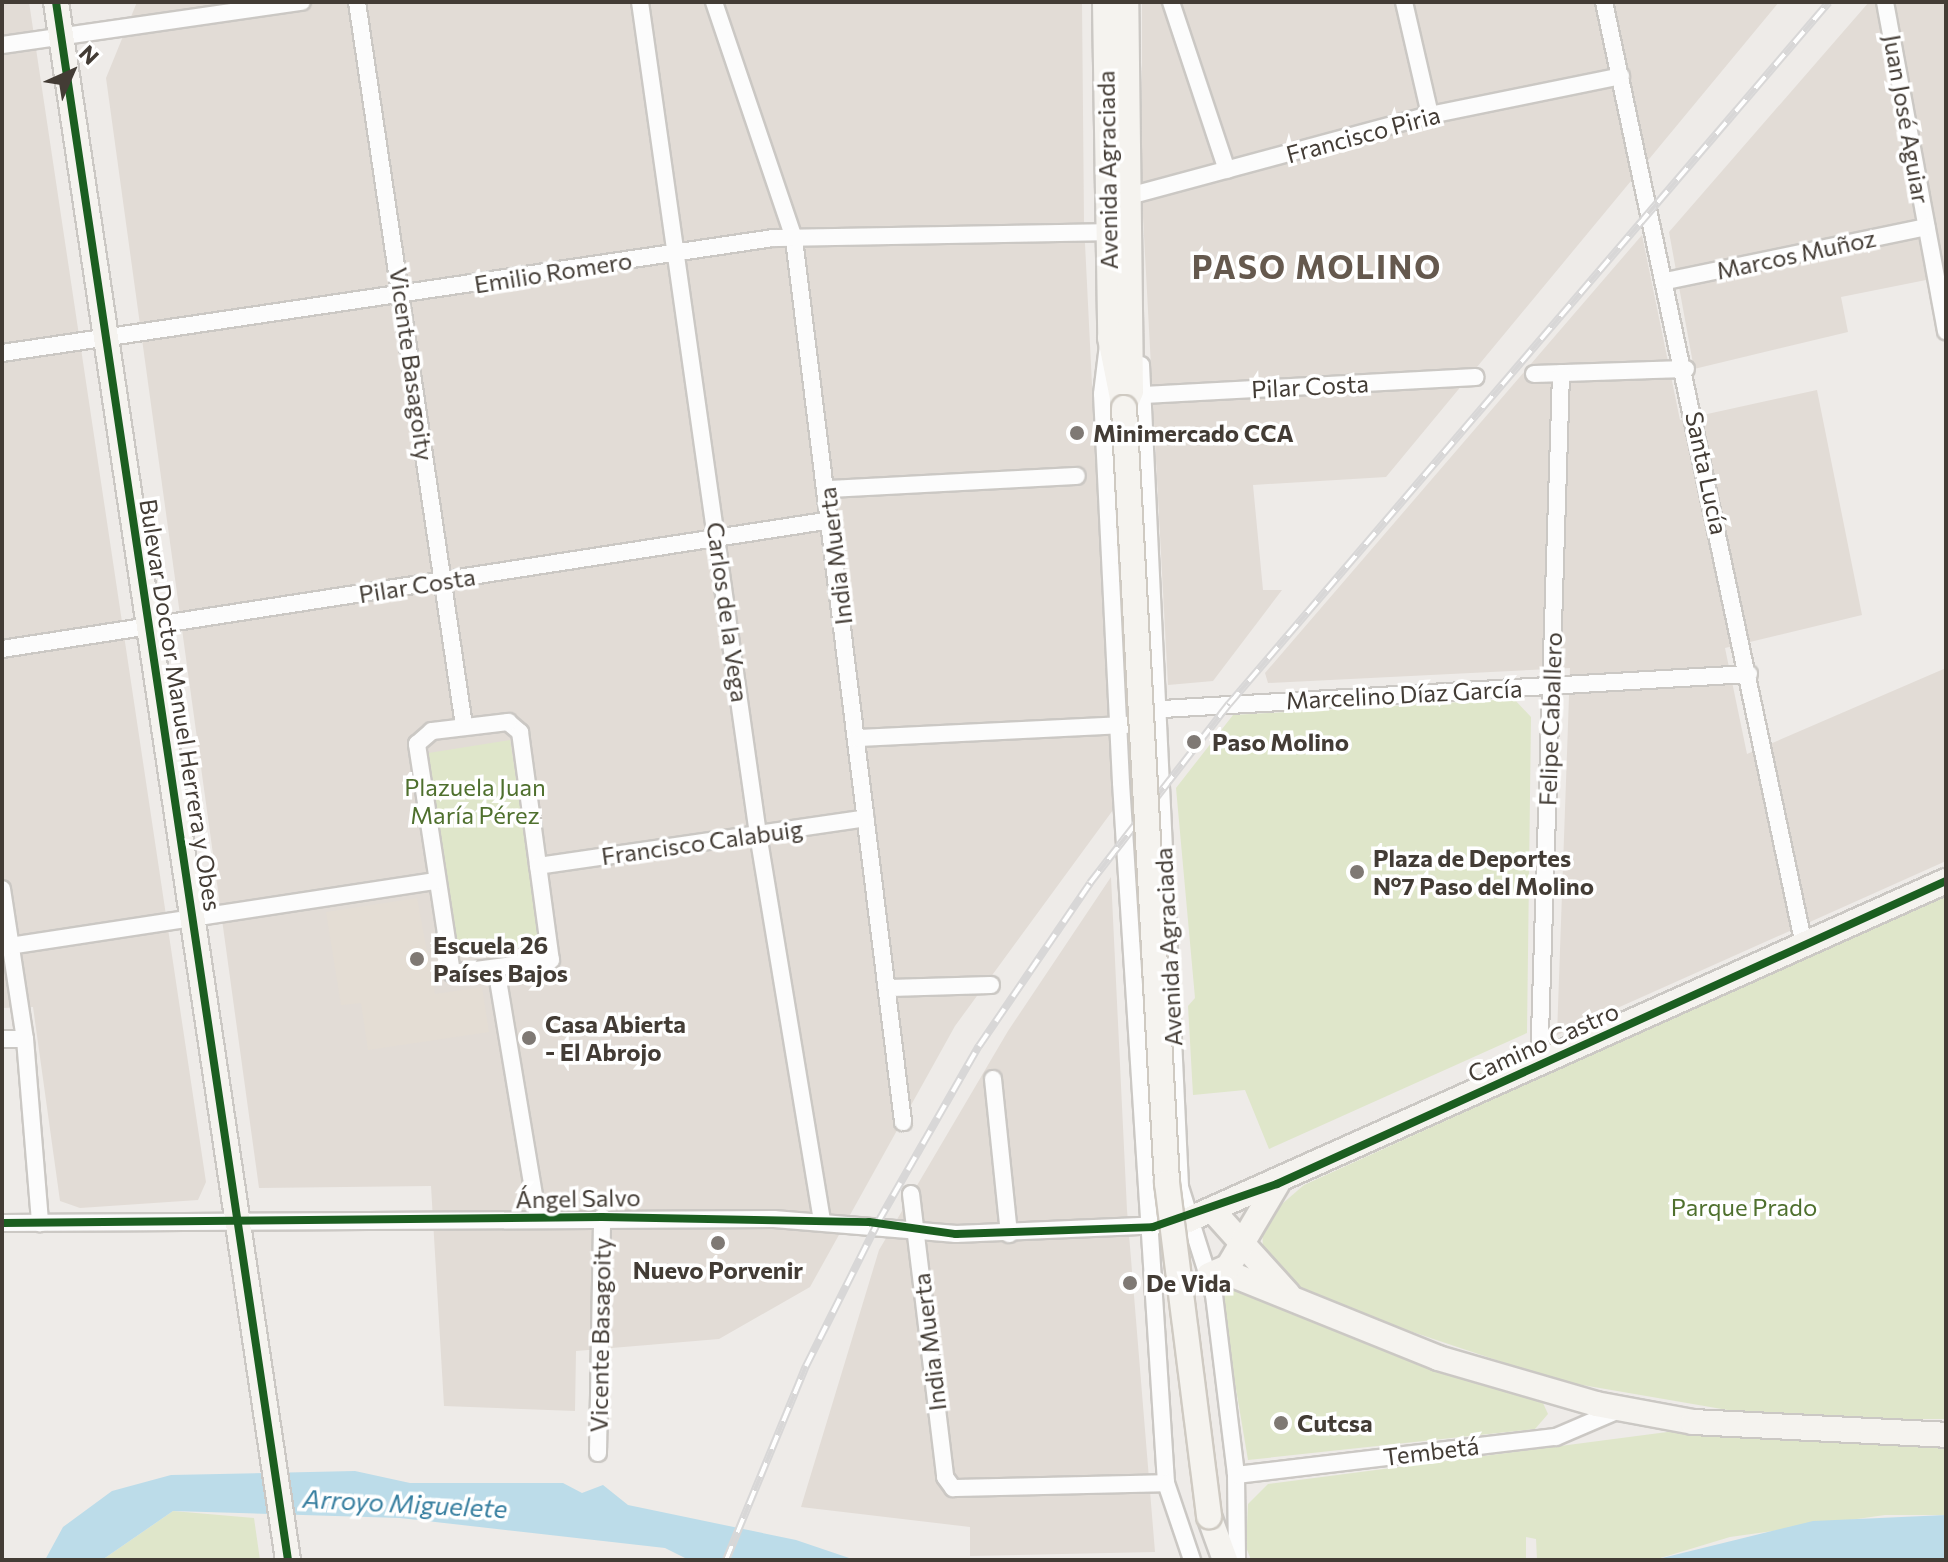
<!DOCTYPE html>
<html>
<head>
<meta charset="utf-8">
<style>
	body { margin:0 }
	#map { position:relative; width:1948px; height:1562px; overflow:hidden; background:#eeebe8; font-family:Commissioner,sans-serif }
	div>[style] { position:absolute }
	.residential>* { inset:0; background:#e2dcd6 }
	.education>* { inset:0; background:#e4ddd4 }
	.green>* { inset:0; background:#dfe6ca; transform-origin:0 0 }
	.water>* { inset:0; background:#bcdce9 }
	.roads { filter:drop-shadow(2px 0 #cbc8c4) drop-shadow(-2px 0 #cbc8c4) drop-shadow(0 2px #cbc8c4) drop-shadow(0 -2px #cbc8c4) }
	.street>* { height:16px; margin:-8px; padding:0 8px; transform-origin:8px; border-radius:8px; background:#fcfcfc }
	.secondary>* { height:24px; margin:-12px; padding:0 12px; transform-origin:12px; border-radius:12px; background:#f5f3ef }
	.rail>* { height:8px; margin-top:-4px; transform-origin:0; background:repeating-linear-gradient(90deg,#fff 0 15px,#d8d7d7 0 30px); box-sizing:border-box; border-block:2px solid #d8d7d7 }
	.bridges { filter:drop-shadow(2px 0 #cfcac2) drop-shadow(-2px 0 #cfcac2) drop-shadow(0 2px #cfcac2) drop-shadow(0 -2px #cfcac2) }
	.secondary-bridge>* { height:24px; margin:-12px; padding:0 12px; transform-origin:12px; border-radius:12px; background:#f5f3ef }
	.cycleway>* { height:8px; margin:-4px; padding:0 4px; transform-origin:4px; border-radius:4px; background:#1b5e20 }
	.dots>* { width:22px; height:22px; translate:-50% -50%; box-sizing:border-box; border:4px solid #fff; border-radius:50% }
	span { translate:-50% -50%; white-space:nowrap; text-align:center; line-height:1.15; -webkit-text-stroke:7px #fff; paint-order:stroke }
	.street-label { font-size:24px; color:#433c35 }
	.poi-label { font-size:24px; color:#433c35; font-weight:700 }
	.left { translate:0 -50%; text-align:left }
	.park-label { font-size:24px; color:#4f702e }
	.water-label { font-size:26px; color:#367e9f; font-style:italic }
	.district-label { font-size:32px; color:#65594e; font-weight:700; letter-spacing:2px }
	.frame { position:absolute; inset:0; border:4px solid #433c35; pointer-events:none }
	.north { position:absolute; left:32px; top:32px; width:80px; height:80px; -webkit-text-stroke:6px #fff; paint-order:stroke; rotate:45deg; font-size:22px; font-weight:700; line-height:32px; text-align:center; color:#433c35 }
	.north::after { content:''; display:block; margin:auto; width:28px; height:36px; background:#433c35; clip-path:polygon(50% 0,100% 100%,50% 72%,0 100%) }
</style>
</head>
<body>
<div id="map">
	<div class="residential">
		<i style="clip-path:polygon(2px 2px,29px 2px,206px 1182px,198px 1200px,80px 1208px,60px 1201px,33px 1007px,2px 1008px)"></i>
		<i style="clip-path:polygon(137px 2px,1082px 2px,1084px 223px,1113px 810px,955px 1026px,810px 1287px,719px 1339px,576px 1351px,575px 1411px,444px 1406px,431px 1186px,259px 1188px,106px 78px)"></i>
		<i style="clip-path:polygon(1142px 2px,1779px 2px,1386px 477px,1253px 485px,1263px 590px,1282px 590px,1213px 681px,1168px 685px,1142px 198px)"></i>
		<i style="clip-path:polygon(1869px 2px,1946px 2px,1946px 276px,1841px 297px,1848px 332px,1694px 369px,1669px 232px)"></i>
		<i style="clip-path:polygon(1642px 235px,1680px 420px,1817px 390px,1862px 615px,1725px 648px,1747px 754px,1946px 668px,1946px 861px,1557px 1035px,1570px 668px,1268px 683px,1265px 673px)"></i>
		<i style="clip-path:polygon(1111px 877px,1127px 1210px,1155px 1552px,970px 1556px,970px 1527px,801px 1507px,879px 1250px,1008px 1031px)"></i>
	</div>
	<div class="education">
		<i style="clip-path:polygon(417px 898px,435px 994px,482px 987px,489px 1032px,368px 1050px,361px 1003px,341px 1005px,326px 912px)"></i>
	</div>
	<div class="green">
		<i style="clip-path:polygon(1514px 699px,1531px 717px,1527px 1033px,1269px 1149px,1245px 1090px,1193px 1095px,1188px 1006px,1195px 998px,1176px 788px,1233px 715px)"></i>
		<i style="left:510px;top:740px;width:206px;height:89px;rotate:81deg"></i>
		<i style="clip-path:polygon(1946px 894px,1946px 1419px,1780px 1419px,1559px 1381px,1347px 1310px,1297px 1287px,1263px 1253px,1262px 1221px,1304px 1185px)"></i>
		<i style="clip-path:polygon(1227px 1284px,1515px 1392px,1543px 1403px,1548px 1414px,1535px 1429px,1248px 1460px,1220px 1294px)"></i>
		<i style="clip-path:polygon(1675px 1431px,1946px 1444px,1946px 1515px,1885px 1515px,1730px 1537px,1654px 1560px,1537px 1560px,1536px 1539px,1526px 1537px,1526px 1560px,1251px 1560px,1246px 1547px,1248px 1504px,1268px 1484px)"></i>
		<i style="clip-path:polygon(173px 1511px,254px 1518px,260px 1560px,102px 1560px)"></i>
	</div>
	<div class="water">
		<i style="clip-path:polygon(355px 1471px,410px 1483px,563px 1483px,582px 1493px,603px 1485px,628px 1505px,796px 1540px,855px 1560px,689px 1560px,665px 1548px,400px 1518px,173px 1511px,102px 1560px,45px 1560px,63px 1527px,112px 1491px,171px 1475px)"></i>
		<i style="clip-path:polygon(1946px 1515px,1946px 1560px,1654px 1560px,1813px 1521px)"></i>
	</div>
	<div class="roads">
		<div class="street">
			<i style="left:357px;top:2px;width:732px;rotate:81.59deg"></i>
			<i style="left:640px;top:2px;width:840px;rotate:81.93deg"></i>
			<i style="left:758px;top:834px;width:392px;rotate:80.6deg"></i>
			<i style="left:714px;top:2px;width:250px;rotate:71.3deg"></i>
			<i style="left:794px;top:239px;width:890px;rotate:82.96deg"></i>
			<i style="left:1171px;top:2px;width:177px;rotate:71.6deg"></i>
			<i style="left:1404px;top:2px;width:116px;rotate:77deg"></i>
			<i style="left:1604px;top:2px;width:964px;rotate:78.03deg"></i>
			<i style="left:1885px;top:2px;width:335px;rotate:79.5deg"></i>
			<i style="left:2px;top:45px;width:303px;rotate:-8.2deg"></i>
			<i style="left:1122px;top:198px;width:319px;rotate:-15.1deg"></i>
			<i style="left:1430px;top:115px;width:195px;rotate:-11.5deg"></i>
			<i style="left:1666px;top:281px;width:266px;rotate:-11.7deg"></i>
			<i style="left:1108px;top:345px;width:49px;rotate:97deg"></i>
			<i style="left:1102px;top:394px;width:389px;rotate:87.2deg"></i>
			<i style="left:1121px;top:783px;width:701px;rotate:86.32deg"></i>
			<i style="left:1166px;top:1483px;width:81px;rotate:71.3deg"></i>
			<i style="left:2px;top:353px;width:780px;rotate:-8.48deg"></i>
			<i style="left:773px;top:238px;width:335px;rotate:-1deg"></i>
			<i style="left:1141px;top:365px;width:823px;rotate:87.28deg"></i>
			<i style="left:1180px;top:1187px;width:113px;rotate:72.5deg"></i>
			<i style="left:1214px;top:1295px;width:181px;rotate:83deg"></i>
			<i style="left:1236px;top:1475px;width:85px;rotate:89.3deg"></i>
			<i style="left:1534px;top:374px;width:152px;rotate:-1.9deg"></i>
			<i style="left:1144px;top:395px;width:332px;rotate:-3.1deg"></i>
			<i style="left:828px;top:489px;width:249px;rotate:-3deg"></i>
			<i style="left:2px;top:649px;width:839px;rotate:-8.84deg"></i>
			<i style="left:1146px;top:710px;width:604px;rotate:-3.42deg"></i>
			<i style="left:508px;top:722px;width:16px;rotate:40deg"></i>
			<i style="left:520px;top:732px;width:230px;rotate:82.3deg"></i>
			<i style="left:551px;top:960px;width:100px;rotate:172.5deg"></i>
			<i style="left:452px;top:973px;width:232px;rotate:-98.7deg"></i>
			<i style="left:417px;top:744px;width:20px;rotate:-41deg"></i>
			<i style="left:432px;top:731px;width:77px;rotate:-6.8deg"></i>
			<i style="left:857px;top:738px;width:270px;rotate:-2.8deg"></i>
			<i style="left:538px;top:866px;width:331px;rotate:-8.3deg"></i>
			<i style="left:2px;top:889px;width:152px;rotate:81.3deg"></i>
			<i style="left:25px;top:1039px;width:185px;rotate:85.3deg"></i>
			<i style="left:10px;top:946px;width:431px;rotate:-8.7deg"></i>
			<i style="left:496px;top:968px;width:254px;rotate:80.5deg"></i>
			<i style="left:890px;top:988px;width:101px;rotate:-1.7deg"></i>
			<i style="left:2px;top:1039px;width:23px"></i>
			<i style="left:1539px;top:1066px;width:693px;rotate:-88.18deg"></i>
			<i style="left:993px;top:1079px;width:156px;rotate:84.1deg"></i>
			<i style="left:911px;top:1194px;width:285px;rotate:83.1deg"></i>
			<i style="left:945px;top:1477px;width:14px;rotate:54deg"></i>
			<i style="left:953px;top:1488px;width:213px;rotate:-1.3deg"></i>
			<i style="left:2px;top:1223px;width:772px;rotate:-0.3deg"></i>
			<i style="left:774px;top:1219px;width:183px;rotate:4.7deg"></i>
			<i style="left:956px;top:1234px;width:207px;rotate:-2.5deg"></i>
			<i style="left:598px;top:1453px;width:236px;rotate:-89deg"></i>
			<i style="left:1236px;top:1475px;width:322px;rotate:-6.8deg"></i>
			<i style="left:1556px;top:1437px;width:69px;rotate:-23.2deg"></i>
		</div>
		<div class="secondary">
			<i style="left:56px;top:2px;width:1575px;rotate:81.53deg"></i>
			<i style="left:1105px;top:2px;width:336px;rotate:89.1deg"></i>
			<i style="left:1110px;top:338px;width:71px;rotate:78.7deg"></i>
			<i style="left:1125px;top:406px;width:16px;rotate:-68deg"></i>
			<i style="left:1131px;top:391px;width:389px;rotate:-90.7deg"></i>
			<i style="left:1213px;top:1211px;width:112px;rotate:47.9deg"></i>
			<i style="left:1188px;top:1220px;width:830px;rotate:-24.1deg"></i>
			<i style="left:1223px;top:1271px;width:232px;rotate:22deg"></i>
			<i style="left:1438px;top:1358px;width:165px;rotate:16.2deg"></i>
			<i style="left:1596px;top:1404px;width:99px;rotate:10.5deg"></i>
			<i style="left:1693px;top:1422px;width:253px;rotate:2.9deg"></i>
			<i style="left:1209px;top:1275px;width:21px;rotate:-23deg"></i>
			<i style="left:1228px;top:1267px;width:96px;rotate:-59.4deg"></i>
			<i style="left:1209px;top:1516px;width:47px;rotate:70deg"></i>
		</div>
	</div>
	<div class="rail">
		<i style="left:726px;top:1560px;width:210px;rotate:-67.6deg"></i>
		<i style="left:806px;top:1366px;width:161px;rotate:-63.4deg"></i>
		<i style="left:878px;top:1222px;width:203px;rotate:-60.2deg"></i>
		<i style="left:979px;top:1046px;width:197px;rotate:-55.7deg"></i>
		<i style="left:1090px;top:883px;width:227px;rotate:-52.2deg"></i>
		<i style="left:1229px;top:704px;width:923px;rotate:-49.48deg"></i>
	</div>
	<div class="bridges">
		<div class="secondary-bridge">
			<i style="left:1124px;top:408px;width:776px;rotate:86.82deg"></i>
			<i style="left:1167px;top:1183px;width:336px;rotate:82.8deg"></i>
		</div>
	</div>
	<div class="cycleway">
		<i style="left:56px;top:2px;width:1575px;rotate:81.53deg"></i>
		<i style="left:2px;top:1223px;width:600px;rotate:-0.57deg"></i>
		<i style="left:602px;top:1217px;width:267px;rotate:1.1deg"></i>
		<i style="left:869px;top:1222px;width:88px;rotate:7.9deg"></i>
		<i style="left:956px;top:1234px;width:197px;rotate:-2deg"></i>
		<i style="left:1153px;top:1227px;width:131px;rotate:-19.1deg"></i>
		<i style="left:1277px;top:1184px;width:734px;rotate:-24.37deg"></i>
	</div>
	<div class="dots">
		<i style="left:1077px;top:433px;background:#7f7974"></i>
		<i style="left:1194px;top:742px;background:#7f7974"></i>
		<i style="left:1357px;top:872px;background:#7f7974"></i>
		<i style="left:417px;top:959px;background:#7f7974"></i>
		<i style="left:529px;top:1038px;background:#7f7974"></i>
		<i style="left:718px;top:1243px;background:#7f7974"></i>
		<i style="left:1130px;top:1283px;background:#7f7974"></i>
		<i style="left:1281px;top:1423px;background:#7f7974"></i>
	</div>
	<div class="street-label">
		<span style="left:1907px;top:119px;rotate:80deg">Juan José Aguiar</span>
		<span style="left:1363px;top:134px;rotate:-15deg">Francisco Piria</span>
		<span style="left:1107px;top:170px;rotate:-91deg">Avenida Agraciada</span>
		<span style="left:1796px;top:254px;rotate:-12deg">Marcos Muñoz</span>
		<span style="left:553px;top:272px;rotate:-9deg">Emilio Romero</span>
		<span style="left:412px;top:364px;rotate:82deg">Vicente Basagoity</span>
		<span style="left:1310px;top:386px;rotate:-3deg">Pilar Costa</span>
		<span style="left:1707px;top:473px;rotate:78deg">Santa Lucía</span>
		<span style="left:835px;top:556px;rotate:-97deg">India Muerta</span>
		<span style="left:417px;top:585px;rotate:-9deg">Pilar Costa</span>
		<span style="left:728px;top:612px;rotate:82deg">Carlos de la Vega</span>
		<span style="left:1404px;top:694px;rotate:-3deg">Marcelino Díaz García</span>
		<span style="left:181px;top:705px;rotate:81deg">Bulevar Doctor Manuel Herrera y Obes</span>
		<span style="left:1550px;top:719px;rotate:-88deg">Felipe Caballero</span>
		<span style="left:702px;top:842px;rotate:-8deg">Francisco Calabuig</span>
		<span style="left:1168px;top:947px;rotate:-93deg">Avenida Agraciada</span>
		<span style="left:1543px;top:1042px;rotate:-24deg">Camino Castro</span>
		<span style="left:578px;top:1198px;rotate:-1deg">Ángel Salvo</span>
		<span style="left:600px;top:1335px;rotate:-89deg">Vicente Basagoity</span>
		<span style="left:929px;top:1342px;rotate:-97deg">India Muerta</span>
		<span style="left:1431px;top:1451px;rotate:-7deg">Tembetá</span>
	</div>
	<div class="poi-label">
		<span class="left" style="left:1093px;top:433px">Minimercado CCA</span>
		<span class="left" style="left:1212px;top:742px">Paso Molino</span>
		<span class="left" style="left:1373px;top:872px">Plaza de Deportes<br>Nº7 Paso del Molino</span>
		<span class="left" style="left:433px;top:959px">Escuela 26<br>Países Bajos</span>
		<span class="left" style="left:545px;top:1038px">Casa Abierta<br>- El Abrojo</span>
		<span style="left:718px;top:1270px">Nuevo Porvenir</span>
		<span class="left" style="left:1146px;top:1283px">De Vida</span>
		<span class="left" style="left:1297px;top:1423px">Cutcsa</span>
	</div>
	<div class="park-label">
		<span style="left:475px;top:801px">Plazuela Juan<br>María Pérez</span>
		<span style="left:1744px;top:1207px">Parque Prado</span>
	</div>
	<div class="water-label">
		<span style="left:405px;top:1503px;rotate:3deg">Arroyo Miguelete</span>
	</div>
	<div class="district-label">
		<span style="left:1317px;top:266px">PASO MOLINO</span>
	</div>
	<div class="frame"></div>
	<div class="north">N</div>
</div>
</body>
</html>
